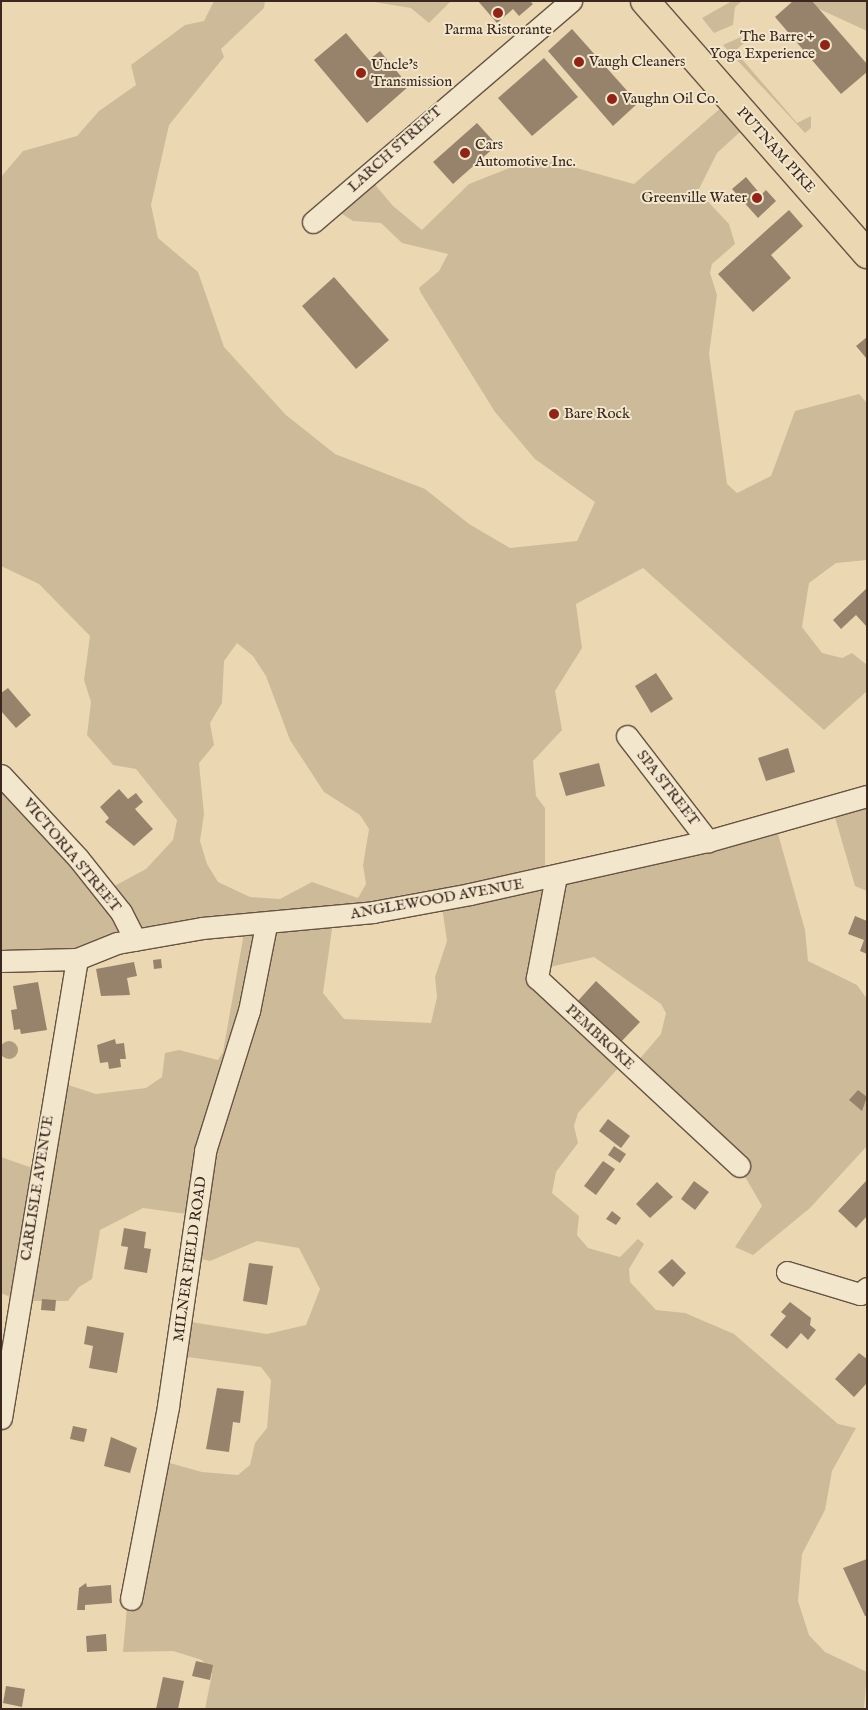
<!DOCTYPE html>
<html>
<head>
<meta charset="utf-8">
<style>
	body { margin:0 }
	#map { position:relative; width:868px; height:1710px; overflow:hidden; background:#ebd8b2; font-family:"IM FELL English",serif }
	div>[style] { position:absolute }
	.green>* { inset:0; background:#cdba99 }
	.water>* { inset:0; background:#af9c80 }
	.round { border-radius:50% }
	.building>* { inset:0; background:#97836b }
	.roads { filter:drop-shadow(1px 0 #675343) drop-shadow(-1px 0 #675343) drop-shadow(0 1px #675343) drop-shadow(0 -1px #675343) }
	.street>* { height:21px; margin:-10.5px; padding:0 10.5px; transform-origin:10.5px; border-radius:10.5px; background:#f2e6cd }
	.primary>* { height:28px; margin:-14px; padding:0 14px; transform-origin:14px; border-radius:14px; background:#ebd8b2 }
	.dots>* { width:14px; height:14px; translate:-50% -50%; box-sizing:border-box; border:2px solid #f2e6cd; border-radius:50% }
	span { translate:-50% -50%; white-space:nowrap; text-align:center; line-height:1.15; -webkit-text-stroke:4px #f2e6cd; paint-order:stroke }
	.poi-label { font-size:15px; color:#3b271e }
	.right { translate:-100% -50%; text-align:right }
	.left { translate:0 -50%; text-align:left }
	.street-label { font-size:15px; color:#3b271e }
	.frame { position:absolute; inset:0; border:2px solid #3b271e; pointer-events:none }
</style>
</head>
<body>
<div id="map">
	<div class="green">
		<i style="clip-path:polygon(evenodd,214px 1px,265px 1px,264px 8px,221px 49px,224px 57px,169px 125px,151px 205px,158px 238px,198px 272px,224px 347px,286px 415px,335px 454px,425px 489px,469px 524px,510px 548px,577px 541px,595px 502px,535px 459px,495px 412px,421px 293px,419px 288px,439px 271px,448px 254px,402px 243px,381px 223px,353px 221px,336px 210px,366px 174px,393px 206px,422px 230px,469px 184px,527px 161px,555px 162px,634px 184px,731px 99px,751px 122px,717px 153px,698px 191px,729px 224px,735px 244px,712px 264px,710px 273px,717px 295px,709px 354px,727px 484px,737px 493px,771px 476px,795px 411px,859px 394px,867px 403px,867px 560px,836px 563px,809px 583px,802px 627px,822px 653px,842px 658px,852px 653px,867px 665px,867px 691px,824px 730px,643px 568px,576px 604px,582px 648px,555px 691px,562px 730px,533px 761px,536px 796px,545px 808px,545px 870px,775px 823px,805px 930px,808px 961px,857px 985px,867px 999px,867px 1146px,810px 1208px,753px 1255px,735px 1247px,762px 1206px,740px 1168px,631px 1069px,661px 1034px,666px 1013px,661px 1004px,594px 957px,536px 970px,620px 1066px,578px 1113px,574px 1126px,578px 1143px,556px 1172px,552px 1193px,579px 1216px,577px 1235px,588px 1248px,620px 1257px,638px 1239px,644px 1244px,629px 1269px,630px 1282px,656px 1310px,685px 1313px,734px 1334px,838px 1424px,856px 1428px,832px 1471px,825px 1510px,802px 1554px,798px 1601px,809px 1635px,825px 1652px,867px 1672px,864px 1709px,205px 1709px,212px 1674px,202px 1660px,173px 1651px,123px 1652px,129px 1584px,155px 1459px,202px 1472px,238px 1475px,250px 1465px,255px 1443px,267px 1428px,271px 1380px,261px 1367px,173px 1355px,178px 1320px,267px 1334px,306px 1325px,320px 1289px,299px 1248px,257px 1241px,210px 1261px,189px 1256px,194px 1215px,143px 1208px,100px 1230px,92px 1279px,79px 1287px,68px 1301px,19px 1301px,1px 1293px,1px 1157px,35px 1169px,56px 1081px,96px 1094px,146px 1088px,162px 1077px,165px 1053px,179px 1050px,218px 1060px,223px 1052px,244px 933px,72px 957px,1px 959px,1px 771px,107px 890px,146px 869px,173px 840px,177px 820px,136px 769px,113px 765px,87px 735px,91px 702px,84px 680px,90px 636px,39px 584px,1px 566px,1px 177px,23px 151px,77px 136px,99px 111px,136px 85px,131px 65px,185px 25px,204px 21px,214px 1px,237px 643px,253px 656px,266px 676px,290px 740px,324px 792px,360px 815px,369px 829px,363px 865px,366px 884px,358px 898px,312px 882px,280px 899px,250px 897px,218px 882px,207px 864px,200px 841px,204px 814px,199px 763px,214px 745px,210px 723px,222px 703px,224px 661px,237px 643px,214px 1px,441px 900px,447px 941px,435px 977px,437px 997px,431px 1023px,344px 1019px,323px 993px,334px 915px,441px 900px)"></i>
		<i style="clip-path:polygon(368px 1px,451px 1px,429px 23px,411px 8px)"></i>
		<i style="clip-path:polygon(732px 1px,742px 1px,735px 7px,733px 25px,714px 33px,702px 18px)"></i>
		<i style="clip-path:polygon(802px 1px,867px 1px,867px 31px)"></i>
		<i style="clip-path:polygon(741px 37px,744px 43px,735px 51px,797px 123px,811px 116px,811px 128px,805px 133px,723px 45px)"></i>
		<i style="clip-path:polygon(867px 794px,867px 891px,855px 886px,832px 807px)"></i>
	</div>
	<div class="water">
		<i class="round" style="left:0;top:1041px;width:18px;height:18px"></i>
	</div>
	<div class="building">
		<i style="clip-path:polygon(478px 1px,530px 1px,533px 4px,519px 16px,513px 9px,497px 23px)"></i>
		<i style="clip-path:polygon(793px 1px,812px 1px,867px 64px,867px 72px,841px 94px,775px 17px)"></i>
		<i style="clip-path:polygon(572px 29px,638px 103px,613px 126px,548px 51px)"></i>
		<i style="clip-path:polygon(346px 33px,369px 60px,380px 51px,409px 86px,367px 123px,314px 60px)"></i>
		<i style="clip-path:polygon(544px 58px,578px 97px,532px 136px,498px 98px)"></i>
		<i style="clip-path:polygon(477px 123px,497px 145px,453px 184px,433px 162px)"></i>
		<i style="clip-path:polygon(746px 177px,761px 195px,766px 190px,776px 201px,758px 218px,732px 189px)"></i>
		<i style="clip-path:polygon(789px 210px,803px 226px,771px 255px,791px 278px,753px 312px,718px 274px)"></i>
		<i style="clip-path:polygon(334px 277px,389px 340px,356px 369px,302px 306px)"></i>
		<i style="clip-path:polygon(867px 337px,867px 359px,856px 346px)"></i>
		<i style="clip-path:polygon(867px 588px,867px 627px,856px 615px,841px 629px,833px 620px)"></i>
		<i style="clip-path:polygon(656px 673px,673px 699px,651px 713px,635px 686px)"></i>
		<i style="clip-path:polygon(8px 688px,31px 715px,16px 728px,1px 711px,1px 693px)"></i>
		<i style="clip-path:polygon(788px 748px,795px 772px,766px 781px,758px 758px)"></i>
		<i style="clip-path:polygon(599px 763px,605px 786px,566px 796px,559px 773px)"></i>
		<i style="clip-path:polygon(119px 789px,128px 799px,136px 793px,143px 802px,135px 809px,153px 829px,134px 846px,105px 822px,109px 818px,100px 807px)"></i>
		<i style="clip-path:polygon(855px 916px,867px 921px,867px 954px,860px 951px,864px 940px,848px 934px)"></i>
		<i style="clip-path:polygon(161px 959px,162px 968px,154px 969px,153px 960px)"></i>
		<i style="clip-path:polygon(134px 962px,137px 976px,127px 978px,130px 995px,101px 996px,96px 969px)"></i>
		<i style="clip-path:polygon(596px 981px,640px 1022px,619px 1044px,576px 1003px)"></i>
		<i style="clip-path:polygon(38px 982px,47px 1030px,21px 1034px,20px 1029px,14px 1030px,11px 1010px,17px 1009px,13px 986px)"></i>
		<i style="clip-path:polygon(115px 1039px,116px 1044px,124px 1043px,126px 1059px,120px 1059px,121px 1067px,109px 1069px,108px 1062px,100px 1063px,97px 1045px)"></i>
		<i style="clip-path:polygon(858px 1090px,867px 1097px,862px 1111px,849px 1100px)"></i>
		<i style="clip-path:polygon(608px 1119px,630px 1136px,621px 1148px,599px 1131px)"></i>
		<i style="clip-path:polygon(614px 1146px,626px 1154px,620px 1163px,608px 1155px)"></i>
		<i style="clip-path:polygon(603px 1161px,615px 1169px,596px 1195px,584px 1186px)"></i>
		<i style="clip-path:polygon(867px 1180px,867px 1216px,856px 1228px,838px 1211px)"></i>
		<i style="clip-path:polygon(694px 1181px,709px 1192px,695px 1210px,681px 1199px)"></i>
		<i style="clip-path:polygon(657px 1182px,673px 1197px,650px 1218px,636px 1204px)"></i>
		<i style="clip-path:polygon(612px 1211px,621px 1218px,616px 1225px,606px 1219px)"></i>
		<i style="clip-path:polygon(124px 1228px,146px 1232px,144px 1248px,151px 1249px,147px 1273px,124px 1269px,128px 1247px,121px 1246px)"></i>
		<i style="clip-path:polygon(672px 1259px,686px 1273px,673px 1287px,658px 1272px)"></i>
		<i style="clip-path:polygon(249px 1263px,273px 1266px,267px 1305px,243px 1301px)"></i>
		<i style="clip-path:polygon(42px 1299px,56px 1300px,55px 1311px,41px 1310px)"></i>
		<i style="clip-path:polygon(790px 1302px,811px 1318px,810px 1325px,816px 1330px,808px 1340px,801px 1333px,787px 1349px,770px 1335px,786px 1316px,781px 1312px)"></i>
		<i style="clip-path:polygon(87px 1326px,124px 1333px,117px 1373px,89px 1368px,93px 1346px,84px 1344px)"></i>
		<i style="clip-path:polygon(859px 1353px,867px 1359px,867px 1383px,854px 1397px,835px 1379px)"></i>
		<i style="clip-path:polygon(217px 1388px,244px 1391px,240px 1423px,233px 1422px,229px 1452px,206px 1449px)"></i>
		<i style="clip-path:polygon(73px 1426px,87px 1429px,84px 1442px,70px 1439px)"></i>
		<i style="clip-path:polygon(111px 1437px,137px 1448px,130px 1473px,104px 1466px)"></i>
		<i style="clip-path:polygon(867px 1559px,867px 1616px,865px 1616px,843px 1568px)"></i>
		<i style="clip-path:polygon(86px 1583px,87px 1587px,111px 1585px,112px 1603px,85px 1605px,85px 1610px,77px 1610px,79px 1588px)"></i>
		<i style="clip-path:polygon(106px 1634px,107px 1651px,87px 1652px,86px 1636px)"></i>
		<i style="clip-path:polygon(196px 1661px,213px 1665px,210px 1680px,192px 1676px)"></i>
		<i style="clip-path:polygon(163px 1677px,184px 1681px,178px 1709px,156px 1709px)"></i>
		<i style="clip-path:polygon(6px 1686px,25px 1689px,22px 1707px,3px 1703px)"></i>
	</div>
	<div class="roads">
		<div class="street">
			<i style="left:313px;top:222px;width:340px;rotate:-40.6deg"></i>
			<i style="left:627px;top:736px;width:133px;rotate:52.4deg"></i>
			<i style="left:1px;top:775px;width:113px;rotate:47.1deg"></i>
			<i style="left:78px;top:858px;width:69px;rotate:51.5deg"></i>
			<i style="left:121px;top:912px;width:31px;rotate:63deg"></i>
			<i style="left:556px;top:876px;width:104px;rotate:100.6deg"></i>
			<i style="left:537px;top:978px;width:276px;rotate:42.9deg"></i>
			<i style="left:1px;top:961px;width:76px;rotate:-1.5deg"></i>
			<i style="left:77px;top:959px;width:43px;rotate:-21.8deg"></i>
			<i style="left:117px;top:943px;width:86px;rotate:-10deg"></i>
			<i style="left:202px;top:928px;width:172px;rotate:-5.3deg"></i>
			<i style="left:373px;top:912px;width:99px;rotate:-10.5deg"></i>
			<i style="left:470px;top:894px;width:244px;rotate:-12.6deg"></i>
			<i style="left:708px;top:841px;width:165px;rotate:-15.8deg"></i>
			<i style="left:787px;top:1272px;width:76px;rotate:16.8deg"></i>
			<i style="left:860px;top:1294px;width:9px;rotate:-41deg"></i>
			<i style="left:1px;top:1418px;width:465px;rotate:-80.6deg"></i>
			<i style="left:131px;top:1599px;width:197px;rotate:-79.1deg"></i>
			<i style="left:168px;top:1406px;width:258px;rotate:-81.7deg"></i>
			<i style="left:205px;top:1151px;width:147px;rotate:-72.6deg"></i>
			<i style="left:249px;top:1011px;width:88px;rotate:-78.8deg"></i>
		</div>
		<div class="primary">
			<i style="left:645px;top:1px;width:337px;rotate:48.7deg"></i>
		</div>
	</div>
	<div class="dots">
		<i style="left:498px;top:13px;background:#8f2418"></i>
		<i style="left:825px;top:45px;background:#8f2418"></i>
		<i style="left:579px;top:62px;background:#8f2418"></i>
		<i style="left:361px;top:73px;background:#8f2418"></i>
		<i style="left:612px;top:99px;background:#8f2418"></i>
		<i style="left:465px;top:153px;background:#8f2418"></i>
		<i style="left:757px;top:198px;background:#8f2418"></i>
		<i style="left:554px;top:414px;background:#8f2418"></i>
	</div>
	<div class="poi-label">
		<span style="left:498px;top:30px">Parma Ristorante</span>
		<span class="right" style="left:815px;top:45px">The Barre +<br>Yoga Experience</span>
		<span class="left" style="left:589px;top:62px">Vaugh Cleaners</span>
		<span class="left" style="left:371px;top:73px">Uncle's<br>Transmission</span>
		<span class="left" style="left:622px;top:99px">Vaughn Oil Co.</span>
		<span class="left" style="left:475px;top:153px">Cars<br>Automotive Inc.</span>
		<span class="right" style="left:747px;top:198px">Greenville Water</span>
		<span class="left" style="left:564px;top:414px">Bare Rock</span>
	</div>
	<div class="street-label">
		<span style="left:395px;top:149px;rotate:-42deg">LARCH STREET</span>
		<span style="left:776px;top:150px;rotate:48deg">PUTNAM PIKE</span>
		<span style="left:668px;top:788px;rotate:52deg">SPA STREET</span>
		<span style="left:72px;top:855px;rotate:50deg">VICTORIA STREET</span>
		<span style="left:437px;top:899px;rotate:-10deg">ANGLEWOOD AVENUE</span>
		<span style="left:600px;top:1037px;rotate:43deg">PEMBROKE</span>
		<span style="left:37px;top:1188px;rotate:-81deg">CARLISLE AVENUE</span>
		<span style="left:190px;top:1259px;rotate:-82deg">MILNER FIELD ROAD</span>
	</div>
	<div class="frame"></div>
</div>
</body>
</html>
